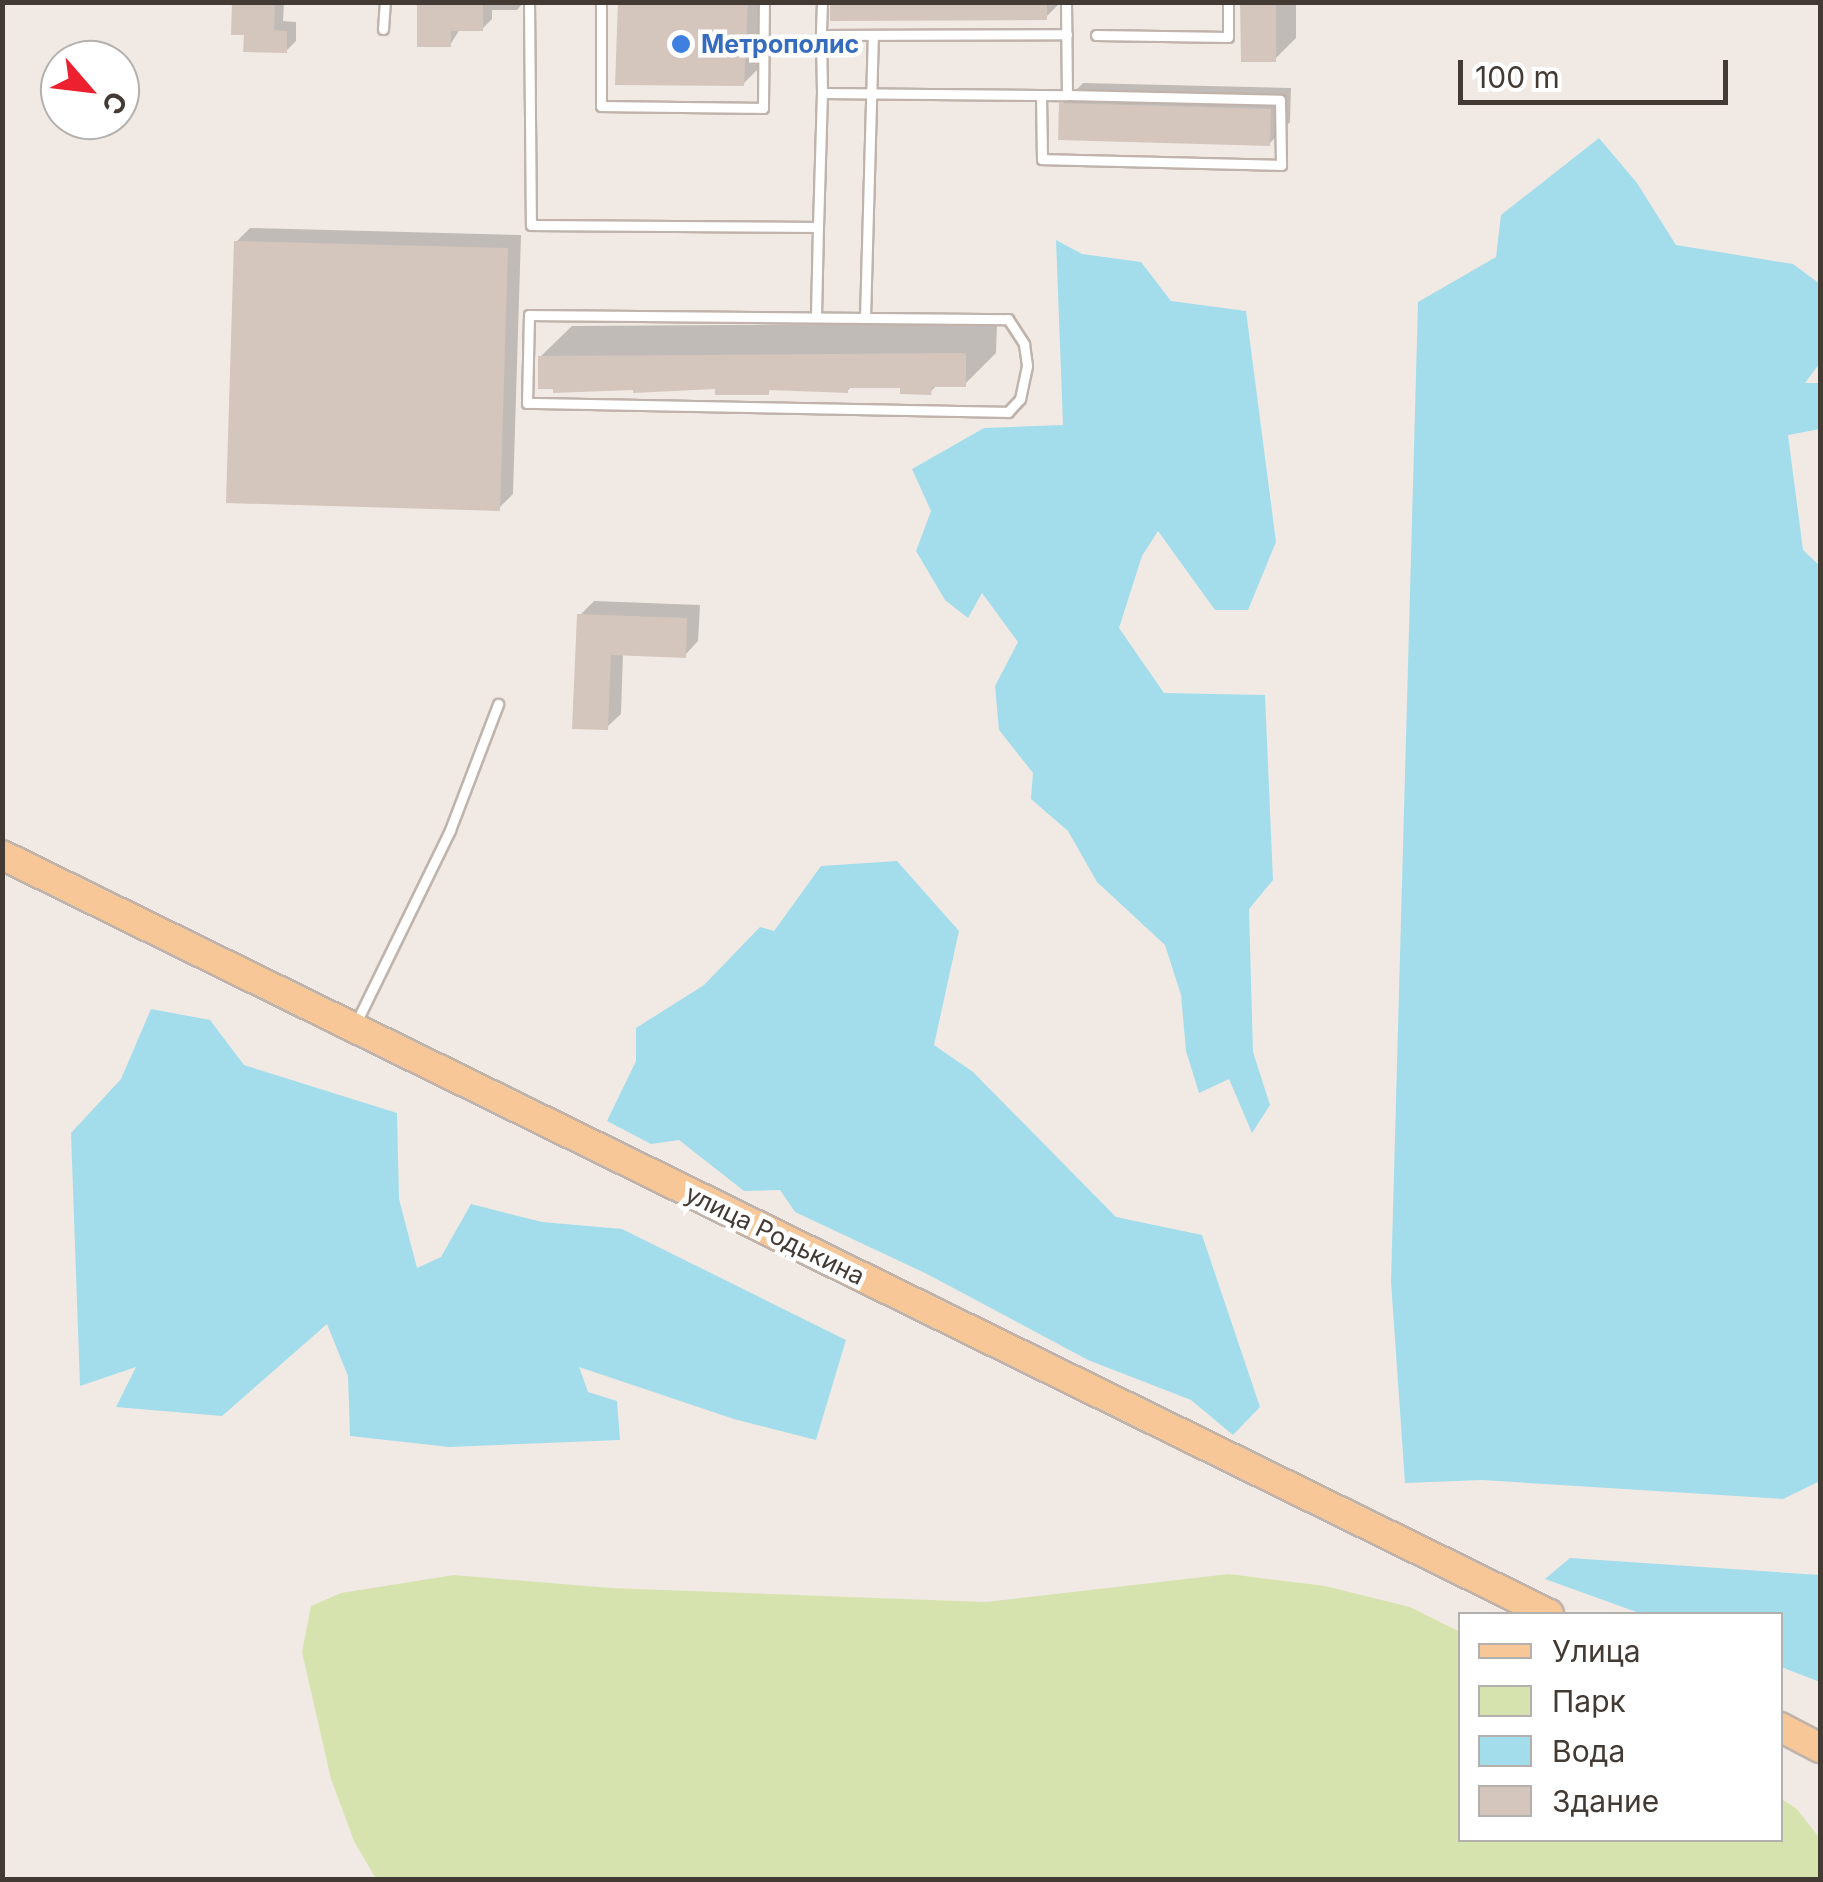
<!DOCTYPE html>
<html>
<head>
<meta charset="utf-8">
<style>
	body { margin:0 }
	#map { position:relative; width:1823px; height:1882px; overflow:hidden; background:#f1eae4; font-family:Inter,sans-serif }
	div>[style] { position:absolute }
	.green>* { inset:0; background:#d7e3af }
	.water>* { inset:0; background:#a3ddeb }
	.shadow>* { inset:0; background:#0003 }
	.building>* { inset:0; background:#d5c6bd }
	.roads { filter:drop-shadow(2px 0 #bfb3ab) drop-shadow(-2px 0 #bfb3ab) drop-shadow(0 2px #bfb3ab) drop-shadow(0 -2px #bfb3ab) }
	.lane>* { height:9px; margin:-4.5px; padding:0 4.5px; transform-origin:4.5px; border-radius:4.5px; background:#fff }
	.primary>* { height:28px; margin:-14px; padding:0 14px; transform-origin:14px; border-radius:14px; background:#f8c797 }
	.dots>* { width:28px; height:28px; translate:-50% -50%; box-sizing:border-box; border:5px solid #fff; border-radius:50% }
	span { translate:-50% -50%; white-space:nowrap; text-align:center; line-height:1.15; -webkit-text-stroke:9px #fff; paint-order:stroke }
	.shop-label { font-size:25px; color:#366cbe; font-weight:700 }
	.left { translate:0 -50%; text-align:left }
	.street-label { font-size:25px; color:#433a34 }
	.frame { position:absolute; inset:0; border:5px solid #433a34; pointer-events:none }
	.legend { position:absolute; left:1458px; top:1612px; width:325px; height:230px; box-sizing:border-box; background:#fff; border:2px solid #b4b0ae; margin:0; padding:12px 18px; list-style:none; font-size:30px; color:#433a34 }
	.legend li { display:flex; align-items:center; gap:20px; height:50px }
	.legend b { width:50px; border:2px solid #b4b0ae }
	.north { position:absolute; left:40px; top:40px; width:100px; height:100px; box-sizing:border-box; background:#fff; border:2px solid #b4b0ae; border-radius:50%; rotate:118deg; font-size:28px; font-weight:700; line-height:40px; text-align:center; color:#433a34 }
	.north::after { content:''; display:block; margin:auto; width:35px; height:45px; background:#ec202e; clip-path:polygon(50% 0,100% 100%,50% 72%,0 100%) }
	.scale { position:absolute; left:1458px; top:60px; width:270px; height:45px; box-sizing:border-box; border:5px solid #433a34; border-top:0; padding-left:12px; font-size:30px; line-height:35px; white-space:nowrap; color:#433a34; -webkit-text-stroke:8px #fff; paint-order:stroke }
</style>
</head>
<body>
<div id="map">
	<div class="green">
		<i style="clip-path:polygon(1229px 1574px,1325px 1586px,1410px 1607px,1460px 1632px,1460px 1840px,1780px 1840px,1781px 1799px,1796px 1808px,1818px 1836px,1820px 1879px,376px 1879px,354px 1841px,331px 1779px,302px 1652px,311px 1606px,341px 1593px,454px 1575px,611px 1588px,986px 1602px)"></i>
	</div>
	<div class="water">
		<i style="clip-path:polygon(1599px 138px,1637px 183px,1676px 245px,1793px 264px,1820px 284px,1820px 363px,1805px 383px,1820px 383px,1820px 429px,1788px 435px,1803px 550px,1820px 566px,1820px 1481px,1783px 1499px,1482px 1480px,1405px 1483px,1391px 1282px,1418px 302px,1496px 257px,1501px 215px)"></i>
		<i style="clip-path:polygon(1056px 240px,1082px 254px,1141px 262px,1171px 301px,1246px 311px,1276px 542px,1248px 610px,1215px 610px,1158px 531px,1142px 556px,1119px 628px,1164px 693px,1265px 695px,1273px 880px,1249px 909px,1253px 1052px,1270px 1105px,1252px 1133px,1229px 1079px,1199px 1093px,1186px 1051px,1181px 995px,1165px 945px,1097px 882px,1068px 831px,1031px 799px,1033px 773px,999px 730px,995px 686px,1018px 642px,982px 593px,968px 618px,945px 600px,916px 551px,931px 511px,912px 469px,984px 428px,1063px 425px)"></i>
		<i style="clip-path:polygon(897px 861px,959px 931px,934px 1045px,973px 1072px,1116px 1217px,1202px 1235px,1260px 1407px,1233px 1435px,1191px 1400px,1088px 1360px,927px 1274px,795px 1212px,780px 1190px,744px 1191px,679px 1140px,651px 1144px,607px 1121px,636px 1061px,636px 1028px,704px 985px,760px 927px,774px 931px,821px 866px)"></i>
		<i style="clip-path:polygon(151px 1009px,210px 1020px,244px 1065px,397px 1113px,399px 1199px,417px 1268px,441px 1257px,471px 1204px,542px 1222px,622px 1229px,846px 1340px,816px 1440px,734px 1419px,579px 1367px,588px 1392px,617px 1401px,620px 1440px,449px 1447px,350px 1436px,348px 1376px,327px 1324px,222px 1416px,116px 1407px,136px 1367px,80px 1386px,71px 1133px,121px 1079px)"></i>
		<i style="clip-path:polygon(1570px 1558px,1820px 1575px,1820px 1682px,1781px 1667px,1780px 1614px,1642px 1614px,1545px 1579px)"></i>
	</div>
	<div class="shadow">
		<i style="clip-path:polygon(234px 2px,284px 2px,283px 21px,296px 22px,296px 41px,286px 51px,246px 32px)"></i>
		<i style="clip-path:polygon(419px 2px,524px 2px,517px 10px,492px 10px,492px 19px,482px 29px,460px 29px,450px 45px)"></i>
		<i style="clip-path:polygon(621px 2px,760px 2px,757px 70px,743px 84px)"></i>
		<i style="clip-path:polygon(832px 2px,1061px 2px,1046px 17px)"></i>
		<i style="clip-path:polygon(1243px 2px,1296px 2px,1296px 38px,1275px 59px)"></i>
		<i style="clip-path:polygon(1083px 83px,1291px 88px,1290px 122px,1269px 144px,1062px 104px)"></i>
		<i style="clip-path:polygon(250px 228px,521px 235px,513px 494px,499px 508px,236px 242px)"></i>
		<i style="clip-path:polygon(997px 323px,996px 353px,965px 384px,937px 385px,930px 392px,902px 385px,853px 385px,847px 391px,773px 387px,768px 392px,718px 387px,556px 391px,540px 357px,572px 326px)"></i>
		<i style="clip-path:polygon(594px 601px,700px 605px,698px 641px,685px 655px,623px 653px,621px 714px,607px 727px,580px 615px)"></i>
	</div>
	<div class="building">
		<i style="clip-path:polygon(232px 2px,275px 2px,274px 30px,287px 31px,287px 53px,243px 52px,244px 35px,231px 35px)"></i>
		<i style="clip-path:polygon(417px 2px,483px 2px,483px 31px,451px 31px,451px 47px,417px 47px)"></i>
		<i style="clip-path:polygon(618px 2px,748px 2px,744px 86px,615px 85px)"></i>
		<i style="clip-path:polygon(830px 2px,1047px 2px,1047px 20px,830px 21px)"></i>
		<i style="clip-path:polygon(1240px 2px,1276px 2px,1276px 62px,1241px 62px)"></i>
		<i style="clip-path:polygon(1059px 103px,1271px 109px,1270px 146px,1058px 140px)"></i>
		<i style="clip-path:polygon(234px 241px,508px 248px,500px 511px,226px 503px)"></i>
		<i style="clip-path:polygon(966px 353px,966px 387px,932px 387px,931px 395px,900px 394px,900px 388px,848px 388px,848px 393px,769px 390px,769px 395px,715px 395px,715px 389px,633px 393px,633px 390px,553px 393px,553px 389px,538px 389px,538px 356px)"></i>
		<i style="clip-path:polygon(577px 614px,687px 618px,686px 658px,611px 655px,608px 730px,572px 729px)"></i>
	</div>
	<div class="roads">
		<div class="lane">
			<i style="left:529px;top:2px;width:223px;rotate:89.5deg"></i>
			<i style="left:531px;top:225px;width:287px;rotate:0.4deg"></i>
			<i style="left:818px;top:227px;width:90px;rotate:91.3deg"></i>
			<i style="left:601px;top:2px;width:104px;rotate:90deg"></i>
			<i style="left:601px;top:106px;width:162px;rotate:0.7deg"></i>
			<i style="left:763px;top:108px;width:106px;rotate:-89.5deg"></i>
			<i style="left:822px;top:2px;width:33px;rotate:92deg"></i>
			<i style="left:821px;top:35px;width:246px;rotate:-0.2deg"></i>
			<i style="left:1066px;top:2px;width:93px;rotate:89.4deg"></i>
			<i style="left:383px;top:29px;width:27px;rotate:-86deg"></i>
			<i style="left:821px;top:35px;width:58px;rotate:89deg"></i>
			<i style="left:822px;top:93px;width:245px;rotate:0.5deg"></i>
			<i style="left:1067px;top:95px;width:213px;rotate:1.3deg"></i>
			<i style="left:1280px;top:100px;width:65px;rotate:89.1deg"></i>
			<i style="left:1281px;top:165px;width:239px;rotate:-178.6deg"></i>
			<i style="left:1042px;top:159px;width:64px;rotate:-90.9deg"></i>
			<i style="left:1096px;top:35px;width:132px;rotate:0.9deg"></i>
			<i style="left:1228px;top:37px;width:35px;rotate:-90deg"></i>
			<i style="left:818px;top:227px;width:134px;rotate:-88.3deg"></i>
			<i style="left:529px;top:315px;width:479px;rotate:0.5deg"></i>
			<i style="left:1008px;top:319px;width:30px;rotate:57deg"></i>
			<i style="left:1024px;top:344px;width:22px;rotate:82deg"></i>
			<i style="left:1027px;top:366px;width:34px;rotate:102deg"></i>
			<i style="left:1020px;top:399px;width:18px;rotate:133deg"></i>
			<i style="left:1008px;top:412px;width:481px;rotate:-178.9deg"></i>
			<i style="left:527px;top:403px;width:88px;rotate:-88.7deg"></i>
			<i style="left:865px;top:318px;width:283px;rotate:-88.4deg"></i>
			<i style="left:355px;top:1025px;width:217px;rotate:-64deg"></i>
			<i style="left:450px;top:830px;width:135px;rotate:-69.1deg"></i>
		</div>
		<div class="primary">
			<i style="left:2px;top:855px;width:1723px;rotate:26.13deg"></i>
			<i style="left:1780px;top:1727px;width:45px;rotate:27.7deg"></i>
		</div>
	</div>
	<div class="dots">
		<i style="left:681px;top:44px;background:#3f7fe0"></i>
	</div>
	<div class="shop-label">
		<span class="left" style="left:701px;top:44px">Метрополис</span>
	</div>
	<div class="street-label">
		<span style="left:775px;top:1235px;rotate:26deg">улица Родькина</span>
	</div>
	<div class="frame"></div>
	<ul class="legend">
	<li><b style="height:12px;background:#f8c797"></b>Улица</li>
	<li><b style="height:28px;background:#d7e3af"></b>Парк</li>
	<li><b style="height:28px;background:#a3ddeb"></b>Вода</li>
	<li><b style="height:28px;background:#d5c6bd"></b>Здание</li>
	</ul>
	<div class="north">С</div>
	<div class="scale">100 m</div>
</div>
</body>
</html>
